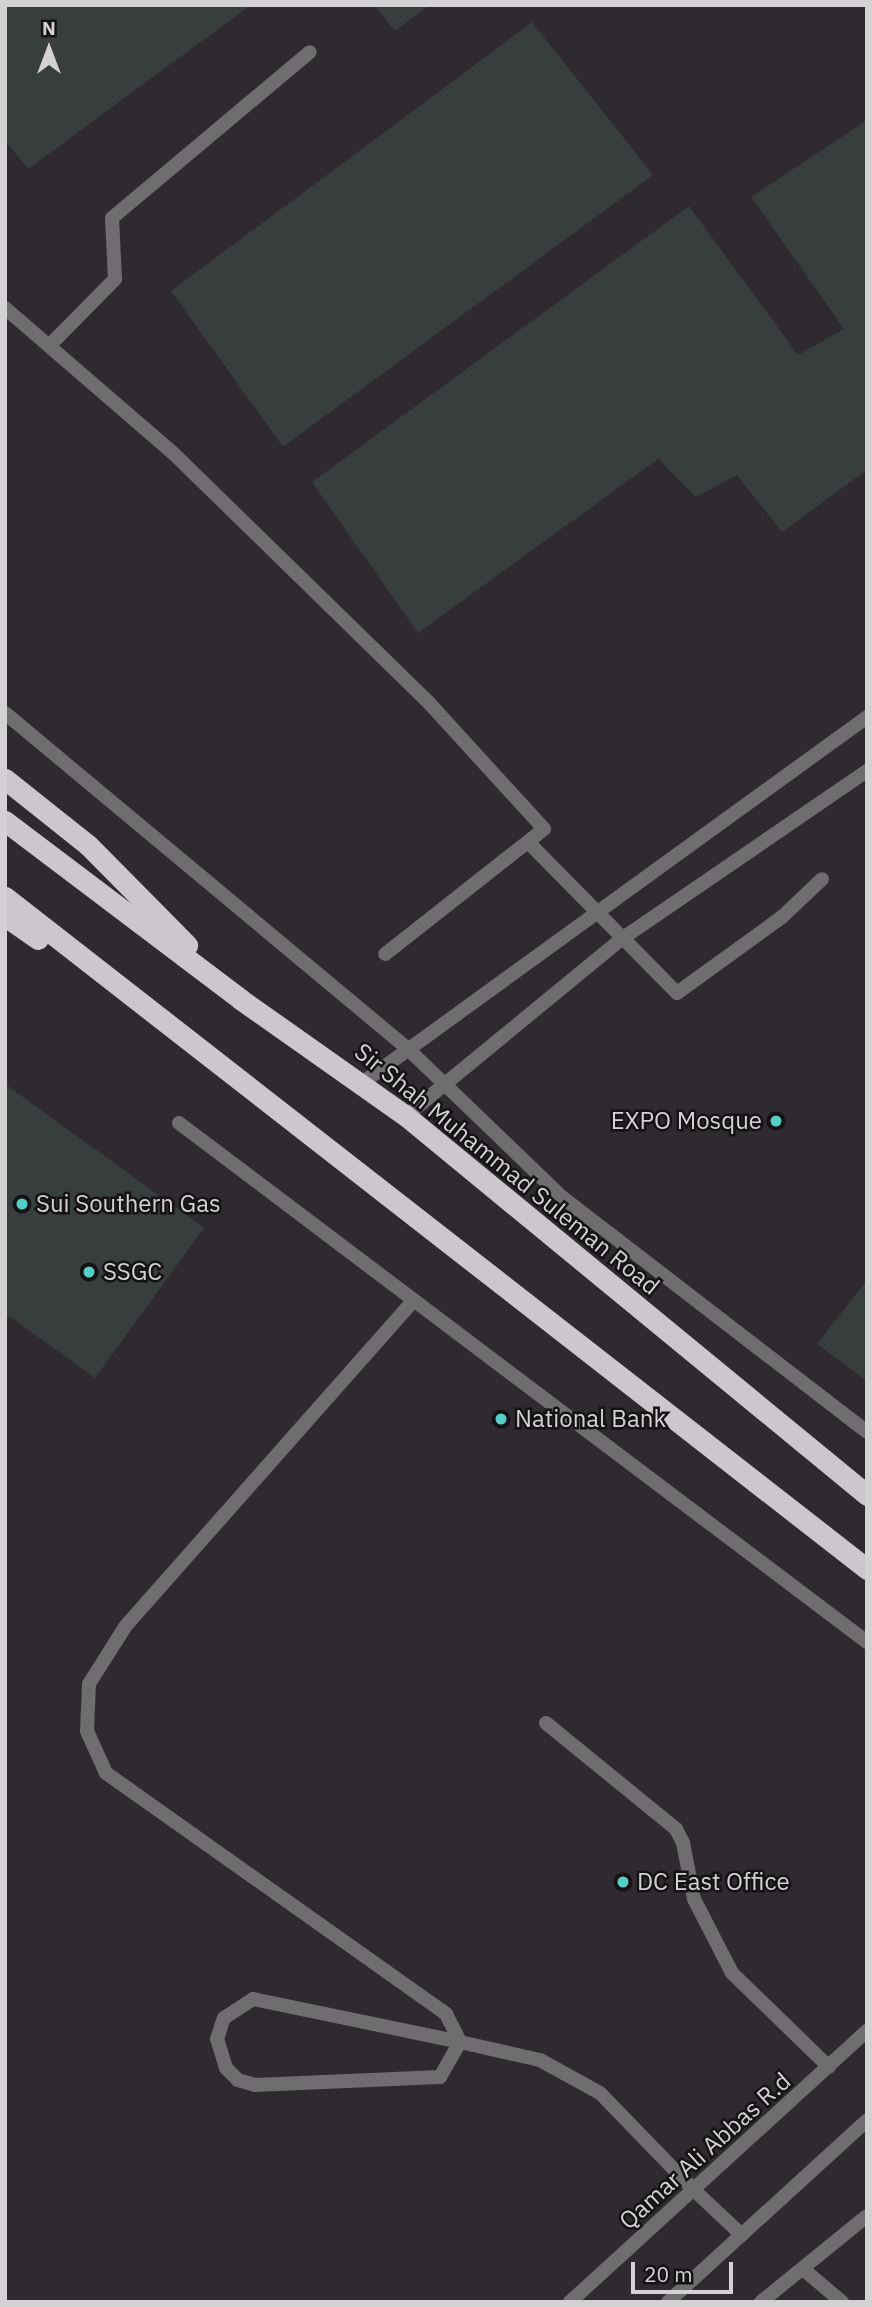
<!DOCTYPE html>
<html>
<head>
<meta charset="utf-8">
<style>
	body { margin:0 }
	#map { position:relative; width:872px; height:2307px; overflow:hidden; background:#2e2a2f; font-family:"IBM Plex Sans",sans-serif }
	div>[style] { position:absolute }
	.building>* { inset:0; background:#373e3d }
	.lane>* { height:14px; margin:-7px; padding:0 7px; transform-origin:7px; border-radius:7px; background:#6f6d6f }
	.street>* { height:14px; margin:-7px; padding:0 7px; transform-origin:7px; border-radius:7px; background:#6f6d6f }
	.highway>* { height:21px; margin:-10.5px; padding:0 10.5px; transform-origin:10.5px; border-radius:10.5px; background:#ccc7cc }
	.dots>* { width:19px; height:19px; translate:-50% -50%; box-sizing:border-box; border:4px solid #151315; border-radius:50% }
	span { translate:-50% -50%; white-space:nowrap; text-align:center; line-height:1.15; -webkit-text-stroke:5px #151315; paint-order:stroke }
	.poi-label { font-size:24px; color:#d4d1d4 }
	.right { translate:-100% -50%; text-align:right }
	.left { translate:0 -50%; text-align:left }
	.street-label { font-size:24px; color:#d4d1d4 }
	.frame { position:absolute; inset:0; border:7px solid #d4d1d4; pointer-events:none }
	.north { position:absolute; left:14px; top:14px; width:70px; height:70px; -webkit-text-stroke:5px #151315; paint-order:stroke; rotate:0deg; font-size:19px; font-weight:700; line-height:28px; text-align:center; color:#d4d1d4 }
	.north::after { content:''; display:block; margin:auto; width:24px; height:32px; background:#d4d1d4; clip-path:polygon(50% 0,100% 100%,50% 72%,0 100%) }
	.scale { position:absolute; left:631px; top:2262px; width:102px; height:32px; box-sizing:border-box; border:4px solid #d4d1d4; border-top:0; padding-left:9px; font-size:21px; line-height:24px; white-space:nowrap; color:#d4d1d4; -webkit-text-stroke:5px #151315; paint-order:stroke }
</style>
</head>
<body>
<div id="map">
	<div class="building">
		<i style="clip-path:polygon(5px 5px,251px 5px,28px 169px,5px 141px)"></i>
		<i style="clip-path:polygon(374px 5px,430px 5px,395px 31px)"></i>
		<i style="clip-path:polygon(532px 22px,653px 175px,283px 447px,171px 291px)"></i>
		<i style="clip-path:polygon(867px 120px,867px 470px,782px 532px,737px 475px,696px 497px,658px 459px,418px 633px,312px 482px,689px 206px,798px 355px,844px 329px,751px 197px)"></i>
		<i style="clip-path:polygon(5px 1084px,204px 1228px,95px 1378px,9px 1316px,5px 1320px)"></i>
		<i style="clip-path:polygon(867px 1280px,867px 1381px,817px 1344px)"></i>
	</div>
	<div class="lane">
		<i style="left:5px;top:308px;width:221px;rotate:40.8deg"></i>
		<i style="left:172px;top:452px;width:361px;rotate:44.3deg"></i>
		<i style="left:430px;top:704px;width:169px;rotate:47.6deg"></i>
		<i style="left:544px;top:829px;width:202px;rotate:141.8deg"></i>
		<i style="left:50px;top:345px;width:93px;rotate:-45.4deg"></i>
		<i style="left:115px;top:279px;width:61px;rotate:-92.8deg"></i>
		<i style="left:112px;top:218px;width:258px;rotate:-40deg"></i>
		<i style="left:528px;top:842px;width:212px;rotate:45.4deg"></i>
		<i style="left:677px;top:993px;width:130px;rotate:-35.9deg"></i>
		<i style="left:782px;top:917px;width:55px;rotate:-43.5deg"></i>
		<i style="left:179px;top:1123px;width:862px;rotate:37.03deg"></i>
		<i style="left:414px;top:1300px;width:436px;rotate:131.5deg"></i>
		<i style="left:125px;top:1627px;width:67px;rotate:122.3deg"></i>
		<i style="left:89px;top:1684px;width:47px;rotate:92.4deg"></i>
		<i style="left:87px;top:1731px;width:46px;rotate:65.7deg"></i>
		<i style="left:106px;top:1773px;width:417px;rotate:35.3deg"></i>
		<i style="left:446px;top:2014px;width:31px;rotate:63deg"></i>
		<i style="left:546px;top:1723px;width:168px;rotate:39.2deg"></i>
		<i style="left:676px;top:1829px;width:16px;rotate:63deg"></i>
		<i style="left:683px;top:1843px;width:57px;rotate:78.9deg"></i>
		<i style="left:694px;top:1899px;width:83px;rotate:62.8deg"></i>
		<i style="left:732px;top:1973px;width:135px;rotate:44.1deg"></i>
		<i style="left:460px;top:2042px;width:40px;rotate:119.7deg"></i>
		<i style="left:440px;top:2077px;width:185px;rotate:177.5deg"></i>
		<i style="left:255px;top:2085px;width:18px;rotate:-164deg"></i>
		<i style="left:238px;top:2080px;width:17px;rotate:-135deg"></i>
		<i style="left:226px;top:2068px;width:30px;rotate:-107deg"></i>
		<i style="left:217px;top:2039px;width:22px;rotate:-72deg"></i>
		<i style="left:224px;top:2018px;width:35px;rotate:-33deg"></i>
		<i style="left:253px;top:1999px;width:211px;rotate:11.7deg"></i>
		<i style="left:460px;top:2042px;width:82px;rotate:12.7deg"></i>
		<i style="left:540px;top:2060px;width:68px;rotate:28.8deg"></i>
		<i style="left:600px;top:2093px;width:138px;rotate:45.9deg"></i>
	</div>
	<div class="street">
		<i style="left:5px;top:713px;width:523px;rotate:39.81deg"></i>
		<i style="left:407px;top:1048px;width:215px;rotate:43.9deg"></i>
		<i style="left:562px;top:1197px;width:385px;rotate:37.6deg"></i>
		<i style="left:362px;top:1083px;width:624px;rotate:-35.93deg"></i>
		<i style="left:406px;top:1116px;width:281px;rotate:-39.4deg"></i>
		<i style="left:623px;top:938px;width:296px;rotate:-34.4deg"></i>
		<i style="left:696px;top:2192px;width:63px;rotate:43.1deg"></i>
		<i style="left:803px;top:2269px;width:51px;rotate:40.2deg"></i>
		<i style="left:570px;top:2302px;width:402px;rotate:-42.4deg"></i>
		<i style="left:668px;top:2302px;width:270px;rotate:-42.4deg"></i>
		<i style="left:761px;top:2302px;width:136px;rotate:-39.1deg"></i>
	</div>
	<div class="highway">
		<i style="left:5px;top:779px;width:106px;rotate:38.5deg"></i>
		<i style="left:88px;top:845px;width:141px;rotate:45.3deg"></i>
		<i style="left:5px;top:821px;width:295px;rotate:37.1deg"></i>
		<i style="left:240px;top:999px;width:203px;rotate:35.2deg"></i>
		<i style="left:406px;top:1116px;width:597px;rotate:39.42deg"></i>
		<i style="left:5px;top:897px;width:1093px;rotate:37.94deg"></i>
		<i style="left:5px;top:916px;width:40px;rotate:34.9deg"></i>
	</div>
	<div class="dots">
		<i style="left:776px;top:1121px;background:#55cec6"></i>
		<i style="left:22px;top:1204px;background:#55cec6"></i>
		<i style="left:89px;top:1272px;background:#55cec6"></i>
		<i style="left:501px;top:1419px;background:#55cec6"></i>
		<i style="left:623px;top:1882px;background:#55cec6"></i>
	</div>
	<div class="poi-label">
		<span class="right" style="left:762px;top:1121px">EXPO Mosque</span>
		<span class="left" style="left:36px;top:1204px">Sui Southern Gas</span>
		<span class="left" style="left:103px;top:1272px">SSGC</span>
		<span class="left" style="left:515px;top:1419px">National Bank</span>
		<span class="left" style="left:637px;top:1882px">DC East Office</span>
	</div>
	<div class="street-label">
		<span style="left:507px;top:1169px;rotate:39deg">Sir Shah Muhammad Suleman Road</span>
		<span style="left:705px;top:2151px;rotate:-42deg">Qamar Ali Abbas R.d</span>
	</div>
	<div class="frame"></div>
	<div class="north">N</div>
	<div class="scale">20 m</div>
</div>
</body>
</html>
